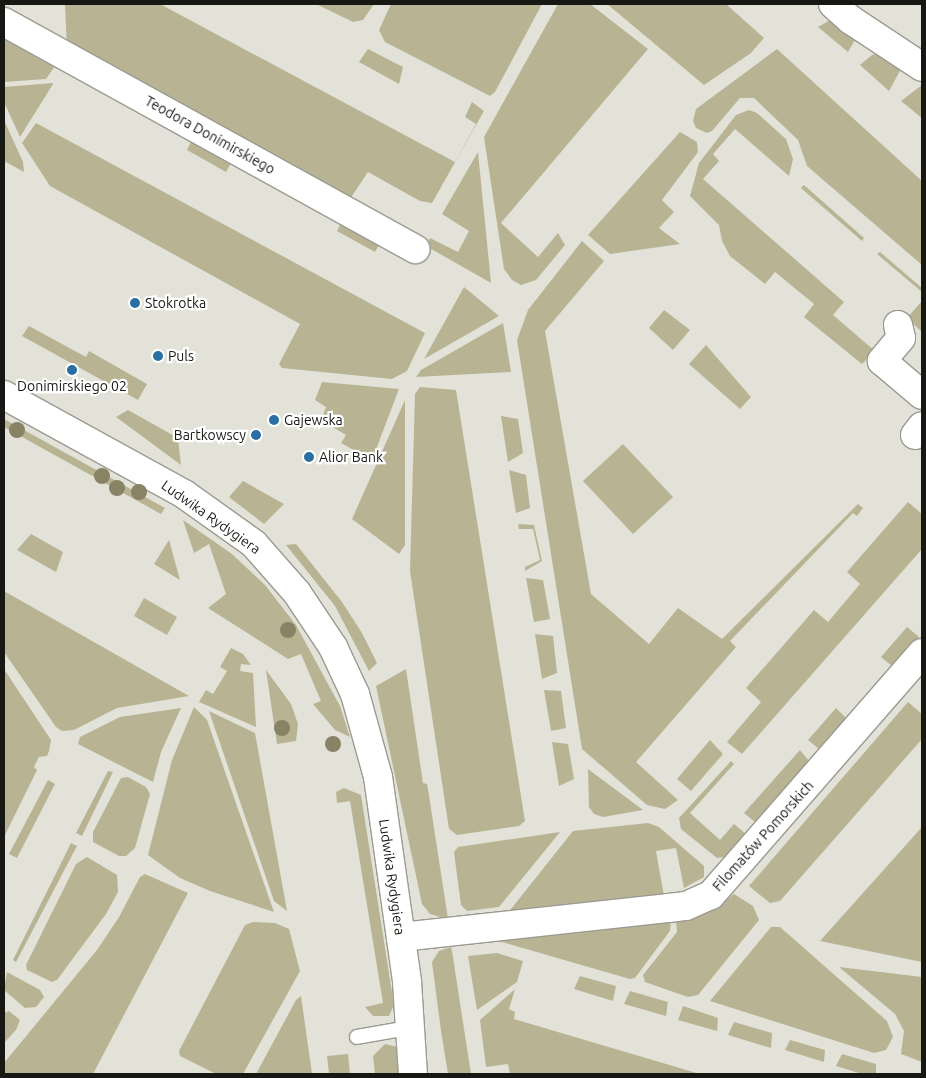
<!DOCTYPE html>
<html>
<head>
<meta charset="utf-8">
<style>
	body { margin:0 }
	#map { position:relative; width:926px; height:1078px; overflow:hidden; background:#e3e2d8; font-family:Ubuntu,sans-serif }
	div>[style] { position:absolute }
	.green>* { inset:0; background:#b8b493 }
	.roads { filter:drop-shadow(1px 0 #9b9a91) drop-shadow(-1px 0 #9b9a91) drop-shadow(0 1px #9b9a91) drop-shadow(0 -1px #9b9a91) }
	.lane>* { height:14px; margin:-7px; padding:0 7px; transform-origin:7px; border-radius:7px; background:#fff }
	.street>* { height:28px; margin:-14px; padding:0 14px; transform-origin:14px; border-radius:14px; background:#fff }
	.secondary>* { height:28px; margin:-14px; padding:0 14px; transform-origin:14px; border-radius:14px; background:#fff }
	.trees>* { width:16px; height:16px; margin:-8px; border-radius:50%; background:#878364 }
	.dots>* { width:14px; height:14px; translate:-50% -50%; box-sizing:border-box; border:2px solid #fff; border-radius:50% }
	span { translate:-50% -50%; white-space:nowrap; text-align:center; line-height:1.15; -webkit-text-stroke:4.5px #fff; paint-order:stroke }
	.street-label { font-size:14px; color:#171713 }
	.poi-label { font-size:14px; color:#171713 }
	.left { translate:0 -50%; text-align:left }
	.right { translate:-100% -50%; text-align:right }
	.frame { position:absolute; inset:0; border:5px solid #171713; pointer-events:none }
</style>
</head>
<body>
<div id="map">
	<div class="green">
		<i style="clip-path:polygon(65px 4px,160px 4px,455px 162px,476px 124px,465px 117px,472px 102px,484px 111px,432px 203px,420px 201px,368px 172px,350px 199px,67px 49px)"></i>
		<i style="clip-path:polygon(316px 4px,374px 4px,363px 20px,353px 22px)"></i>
		<i style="clip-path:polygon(391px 4px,542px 4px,495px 92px,490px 96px,385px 42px,379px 30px)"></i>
		<i style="clip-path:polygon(558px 4px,590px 4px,648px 49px,501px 223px,538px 257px,558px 233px,565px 245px,536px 280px,521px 285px,512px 280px,504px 269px,484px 137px)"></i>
		<i style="clip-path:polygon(607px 4px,726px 4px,764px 38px,751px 53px,704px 85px)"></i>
		<i style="clip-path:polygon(832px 19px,856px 38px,848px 52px,818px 27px)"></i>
		<i style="clip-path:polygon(4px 33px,57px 63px,46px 79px,4px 82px)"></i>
		<i style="clip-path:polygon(368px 49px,403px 67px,399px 84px,359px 62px)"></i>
		<i style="clip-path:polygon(777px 49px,922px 181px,922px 265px,807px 166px,798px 140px,754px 98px,740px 98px,712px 131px,707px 133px,696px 128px,693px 121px,696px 109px)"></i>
		<i style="clip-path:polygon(881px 53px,901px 69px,889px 91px,860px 65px,872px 55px)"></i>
		<i style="clip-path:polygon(53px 83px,53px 84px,20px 137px,4px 102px,4px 87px)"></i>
		<i style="clip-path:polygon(922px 85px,922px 118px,901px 101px)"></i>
		<i style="clip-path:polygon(749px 110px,757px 113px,786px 139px,793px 159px,789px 176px,735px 129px,713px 154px,719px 161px,703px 179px,844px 302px,833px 315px,875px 351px,862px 364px,804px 317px,814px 304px,775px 272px,765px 284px,730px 256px,722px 241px,719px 225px,690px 196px,699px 163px,736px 115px)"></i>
		<i style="clip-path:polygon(4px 120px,23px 162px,24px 172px,4px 161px)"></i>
		<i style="clip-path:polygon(36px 123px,425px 333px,407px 371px,392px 379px,282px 368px,279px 364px,300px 324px,50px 186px,22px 143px)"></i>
		<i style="clip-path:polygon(680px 132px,697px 142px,698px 152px,662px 200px,674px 212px,659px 228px,680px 244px,610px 254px,588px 235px)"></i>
		<i style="clip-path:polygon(193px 138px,234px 158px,226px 172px,187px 150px)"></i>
		<i style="clip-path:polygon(478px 152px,491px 283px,426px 246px,430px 238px,458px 252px,469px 231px,442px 214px)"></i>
		<i style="clip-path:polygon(804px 185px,864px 238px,862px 241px,801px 188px)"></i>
		<i style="clip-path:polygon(344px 217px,383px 238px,375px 252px,337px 231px)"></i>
		<i style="clip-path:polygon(582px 241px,604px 261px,545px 331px,591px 594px,649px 644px,678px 608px,722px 639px,858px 504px,863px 508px,857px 516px,853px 513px,730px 641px,736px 647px,636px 762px,678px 800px,665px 809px,647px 805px,582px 749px,517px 340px,528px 310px)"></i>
		<i style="clip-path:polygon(880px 252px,922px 288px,922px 292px,877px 254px)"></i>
		<i style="clip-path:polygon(464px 287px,499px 316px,424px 359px)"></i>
		<i style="clip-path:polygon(922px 301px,922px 332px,907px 318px)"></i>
		<i style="clip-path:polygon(664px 310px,690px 330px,673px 350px,649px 328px)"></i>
		<i style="clip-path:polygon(503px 323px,511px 372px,416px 377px,421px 370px)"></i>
		<i style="clip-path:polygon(29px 326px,86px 357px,89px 351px,147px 384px,138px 400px,22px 336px)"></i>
		<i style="clip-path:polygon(706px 345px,751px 397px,740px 409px,689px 364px)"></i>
		<i style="clip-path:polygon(322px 382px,399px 389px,372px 460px,341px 443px,346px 435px,321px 420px,326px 407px,315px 400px)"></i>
		<i style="clip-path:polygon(420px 387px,456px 390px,525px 821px,519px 826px,457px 835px,449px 829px,410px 571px,415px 394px)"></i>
		<i style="clip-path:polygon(405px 400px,405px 545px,399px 554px,352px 519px)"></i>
		<i style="clip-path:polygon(128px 410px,178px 438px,181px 465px,116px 417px)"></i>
		<i style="clip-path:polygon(501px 416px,518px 419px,523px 453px,508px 462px)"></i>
		<i style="clip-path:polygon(4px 419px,165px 508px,161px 514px,4px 427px)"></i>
		<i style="clip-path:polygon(623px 444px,673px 497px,633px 534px,583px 481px)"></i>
		<i style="clip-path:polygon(509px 470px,526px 475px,530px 508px,516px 513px)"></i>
		<i style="clip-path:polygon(243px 481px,284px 504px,264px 524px,229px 497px)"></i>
		<i style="clip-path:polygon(908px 502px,922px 514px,922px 549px,742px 754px,727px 742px,761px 702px,746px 688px,814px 610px,828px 622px,860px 584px,847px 572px)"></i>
		<i style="clip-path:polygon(183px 520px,232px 554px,265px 585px,296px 625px,340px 706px,350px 737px,335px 730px,313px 704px,321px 701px,301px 654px,288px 659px,208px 608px,226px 594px,209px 544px,194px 553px)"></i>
		<i style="clip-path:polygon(518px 524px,534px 525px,542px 561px,525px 571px,525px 567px,540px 560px,533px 529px,519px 529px)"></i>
		<i style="clip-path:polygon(31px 534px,63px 552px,56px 572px,17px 550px)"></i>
		<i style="clip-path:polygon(169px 540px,180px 580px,154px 564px)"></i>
		<i style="clip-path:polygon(296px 544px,342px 602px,362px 633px,377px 663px,369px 671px,335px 606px,286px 545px)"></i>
		<i style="clip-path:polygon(526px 578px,543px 580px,550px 619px,534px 622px)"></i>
		<i style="clip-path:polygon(4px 591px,189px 696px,117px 708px,74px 730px,62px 731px,56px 727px,4px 652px)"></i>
		<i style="clip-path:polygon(144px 598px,177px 617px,167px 635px,134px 616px)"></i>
		<i style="clip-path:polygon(907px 627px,919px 637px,892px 666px,881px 657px)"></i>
		<i style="clip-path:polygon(535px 634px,553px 636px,557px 673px,542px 679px)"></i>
		<i style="clip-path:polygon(231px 648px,243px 654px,251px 665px,241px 664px,240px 671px,253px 673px,256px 727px,199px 702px,206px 690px,213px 694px,227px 671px,220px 667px)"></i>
		<i style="clip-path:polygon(4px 669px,51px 740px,49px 751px,47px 756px,39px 757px,34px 767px,37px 770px,4px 837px)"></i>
		<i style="clip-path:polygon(406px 669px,423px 783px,427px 784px,428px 789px,448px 919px,430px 914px,422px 904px,376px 686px)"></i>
		<i style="clip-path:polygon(266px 670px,291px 704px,298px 724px,296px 741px,277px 744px)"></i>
		<i style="clip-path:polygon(544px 690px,561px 691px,566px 728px,551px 731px)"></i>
		<i style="clip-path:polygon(908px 702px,922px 714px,922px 739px,780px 901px,770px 903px,749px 886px)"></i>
		<i style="clip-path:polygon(194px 707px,207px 720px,274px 912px,210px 891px,180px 878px,148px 855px,172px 760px)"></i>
		<i style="clip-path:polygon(181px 708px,161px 752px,153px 782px,78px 744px,80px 737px,120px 717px)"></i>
		<i style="clip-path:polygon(836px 708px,846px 718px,819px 749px,808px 740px)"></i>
		<i style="clip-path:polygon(209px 711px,255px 733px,287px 911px,274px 901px)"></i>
		<i style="clip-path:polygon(710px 740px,723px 754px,691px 791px,677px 779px)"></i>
		<i style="clip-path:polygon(552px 742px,568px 744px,574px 779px,559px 786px)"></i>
		<i style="clip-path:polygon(800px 750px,809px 761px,755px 822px,744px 813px)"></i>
		<i style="clip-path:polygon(731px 761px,734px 764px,690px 813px,720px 840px,734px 824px,746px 834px,725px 857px,717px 858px,681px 829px,679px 818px)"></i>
		<i style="clip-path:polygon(588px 769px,643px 810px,603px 817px,594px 814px,589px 807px)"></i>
		<i style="clip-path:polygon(108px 771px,113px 772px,82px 836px,76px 833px)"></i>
		<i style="clip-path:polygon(128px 777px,146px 787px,150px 794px,135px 848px,126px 856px,119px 856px,93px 842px,93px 832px,121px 778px)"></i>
		<i style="clip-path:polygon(48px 780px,55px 784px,17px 858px,9px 854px)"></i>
		<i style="clip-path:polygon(344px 788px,361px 795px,394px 1005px,389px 1016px,373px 1016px,365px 1007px,383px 1003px,350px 801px,337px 803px,336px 792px)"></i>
		<i style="clip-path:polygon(648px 823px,659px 827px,704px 866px,704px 877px,684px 888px,676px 848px,656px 851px,664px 896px,507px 914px,573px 831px)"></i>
		<i style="clip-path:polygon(922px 827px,922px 962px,820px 941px)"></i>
		<i style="clip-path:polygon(560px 832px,499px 907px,467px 911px,461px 905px,454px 852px,458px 847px)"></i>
		<i style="clip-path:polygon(71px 843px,77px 846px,16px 962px,13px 960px)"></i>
		<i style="clip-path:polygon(87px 857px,117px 875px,118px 892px,106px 914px,57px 980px,52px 982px,27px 970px,26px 965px,76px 864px)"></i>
		<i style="clip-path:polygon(145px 874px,188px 893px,93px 1074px,4px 1074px,4px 1063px,97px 950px,119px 917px,140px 877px)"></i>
		<i style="clip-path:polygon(734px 894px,753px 906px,759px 920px,698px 995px,688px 997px,645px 982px,643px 975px,677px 932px,676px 919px,718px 906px)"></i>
		<i style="clip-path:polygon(671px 920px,670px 931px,635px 978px,630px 979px,495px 940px)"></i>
		<i style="clip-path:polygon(253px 922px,275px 923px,289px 929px,300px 971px,243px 1074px,216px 1074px,180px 1056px,179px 1051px,245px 925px)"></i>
		<i style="clip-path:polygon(771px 927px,780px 927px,887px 1021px,893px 1037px,886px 1050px,874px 1053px,710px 1001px)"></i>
		<i style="clip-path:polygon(451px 947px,452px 951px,471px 1074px,448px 1074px,441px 1031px,432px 962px,439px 951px)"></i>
		<i style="clip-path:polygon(497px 953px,523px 961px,517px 982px,477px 1010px,468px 956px)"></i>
		<i style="clip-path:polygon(839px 967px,922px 977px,922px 1062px,901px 1054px,904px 1031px,895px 1014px)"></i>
		<i style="clip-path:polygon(7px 972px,40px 990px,44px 997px,36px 1007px,25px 1008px,4px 990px)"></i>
		<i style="clip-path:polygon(580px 976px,616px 986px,613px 1001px,574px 989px)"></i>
		<i style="clip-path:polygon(515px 989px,509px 1009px,515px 1012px,514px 1019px,700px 1074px,510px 1074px,508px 1064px,486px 1067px,480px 1020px)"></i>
		<i style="clip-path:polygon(630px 991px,668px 1002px,666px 1016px,624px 1004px)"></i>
		<i style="clip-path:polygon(301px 996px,312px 1074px,256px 1074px,296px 1000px)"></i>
		<i style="clip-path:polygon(683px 1006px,718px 1018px,717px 1031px,678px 1020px)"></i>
		<i style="clip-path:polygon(9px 1011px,20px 1020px,16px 1030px,4px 1043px,4px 1013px)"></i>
		<i style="clip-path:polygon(734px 1022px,772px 1033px,771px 1048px,728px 1035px)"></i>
		<i style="clip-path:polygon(790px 1040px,825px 1050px,824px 1062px,785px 1050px)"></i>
		<i style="clip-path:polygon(385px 1044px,398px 1047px,403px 1074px,375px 1074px,373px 1056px)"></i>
		<i style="clip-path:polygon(348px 1054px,350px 1074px,329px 1074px,327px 1056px)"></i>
		<i style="clip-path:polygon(842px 1054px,876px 1064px,876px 1074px,862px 1074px,836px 1066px)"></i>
	</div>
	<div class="roads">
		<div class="lane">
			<i style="left:357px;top:1037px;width:57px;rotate:-10.1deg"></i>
		</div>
		<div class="street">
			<i style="left:833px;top:4px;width:24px;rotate:42deg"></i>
			<i style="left:851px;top:20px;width:85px;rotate:33.5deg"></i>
			<i style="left:4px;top:22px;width:470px;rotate:28.9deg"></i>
			<i style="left:898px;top:325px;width:13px;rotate:77deg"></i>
			<i style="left:901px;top:338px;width:30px;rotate:130deg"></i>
			<i style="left:882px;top:361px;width:52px;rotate:40.4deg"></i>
			<i style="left:915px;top:435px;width:11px;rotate:-52deg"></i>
			<i style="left:401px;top:937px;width:270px;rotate:-6.2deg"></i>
			<i style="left:669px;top:908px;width:17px;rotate:-7deg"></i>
			<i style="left:686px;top:906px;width:27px;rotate:-24deg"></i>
			<i style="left:711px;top:895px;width:321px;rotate:-48.9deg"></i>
		</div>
		<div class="secondary">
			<i style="left:4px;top:395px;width:205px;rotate:28.8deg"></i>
			<i style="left:184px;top:494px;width:86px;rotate:35.5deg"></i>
			<i style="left:254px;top:544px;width:65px;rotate:48.7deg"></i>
			<i style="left:297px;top:593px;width:65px;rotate:56.3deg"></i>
			<i style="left:333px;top:647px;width:52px;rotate:64.9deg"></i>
			<i style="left:355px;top:694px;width:86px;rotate:74.5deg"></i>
			<i style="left:378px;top:777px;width:207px;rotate:81.9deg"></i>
			<i style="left:407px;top:982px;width:92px;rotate:86.3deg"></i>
		</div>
	</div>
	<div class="trees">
		<i style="left:17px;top:430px"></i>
		<i style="left:102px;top:476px"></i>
		<i style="left:117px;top:488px"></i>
		<i style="left:139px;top:492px"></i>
		<i style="left:288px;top:630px"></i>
		<i style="left:282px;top:728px"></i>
		<i style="left:333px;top:744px"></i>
	</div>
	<div class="dots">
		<i style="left:135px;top:303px;background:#296fa3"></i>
		<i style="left:158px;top:356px;background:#296fa3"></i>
		<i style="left:72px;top:370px;background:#296fa3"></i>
		<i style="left:274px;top:420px;background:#296fa3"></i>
		<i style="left:256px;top:435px;background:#296fa3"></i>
		<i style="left:309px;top:457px;background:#296fa3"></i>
	</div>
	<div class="street-label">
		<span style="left:210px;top:135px;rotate:29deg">Teodora Donimirskiego</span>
		<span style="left:211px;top:517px;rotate:35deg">Ludwika Rydygiera</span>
		<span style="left:763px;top:836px;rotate:-48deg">Filomatów Pomorskich</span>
		<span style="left:392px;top:877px;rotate:82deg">Ludwika Rydygiera</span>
	</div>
	<div class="poi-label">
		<span class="left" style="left:145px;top:303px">Stokrotka</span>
		<span class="left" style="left:168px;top:356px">Puls</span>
		<span style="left:72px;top:386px">Donimirskiego 02</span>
		<span class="left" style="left:284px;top:420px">Gajewska</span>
		<span class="right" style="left:246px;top:435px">Bartkowscy</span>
		<span class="left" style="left:319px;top:457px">Alior Bank</span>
	</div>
	<div class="frame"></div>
</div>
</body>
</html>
